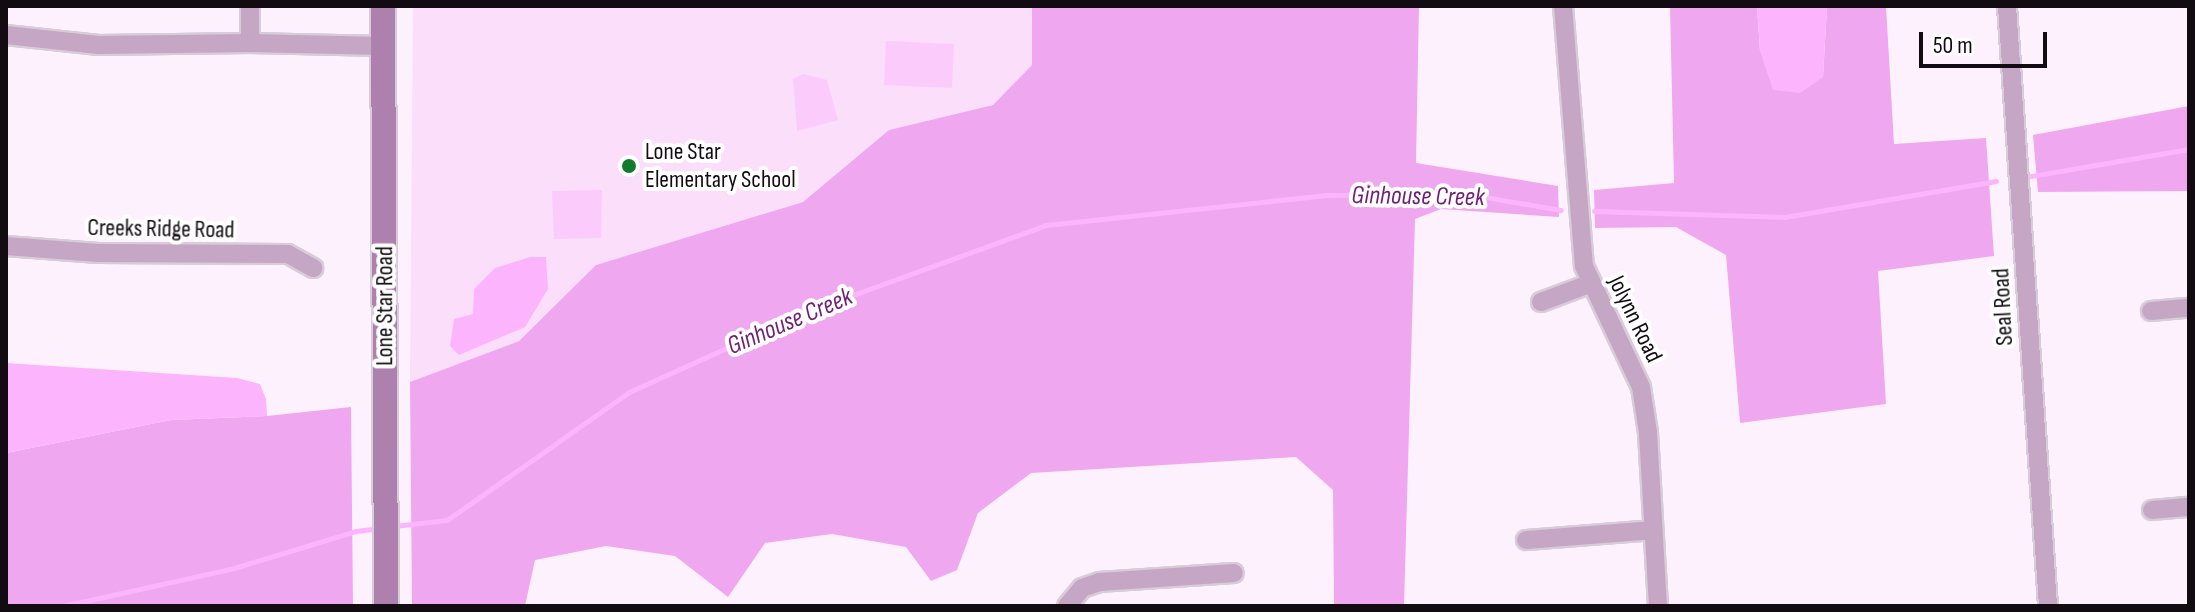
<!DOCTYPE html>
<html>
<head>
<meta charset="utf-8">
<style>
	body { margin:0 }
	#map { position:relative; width:2195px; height:612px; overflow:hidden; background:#fef1fe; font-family:"Sofia Sans Condensed",sans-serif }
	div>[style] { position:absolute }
	.built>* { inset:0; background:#fadefa }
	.green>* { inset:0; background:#fbccfb }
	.forest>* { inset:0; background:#efa8ef }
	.water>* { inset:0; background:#fcb5fd }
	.stream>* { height:5px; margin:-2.5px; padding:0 2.5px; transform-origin:2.5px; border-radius:2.5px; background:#fcb5fd }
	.roads { filter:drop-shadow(2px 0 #d8ccd8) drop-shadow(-2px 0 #d8ccd8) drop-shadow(0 2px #d8ccd8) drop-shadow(0 -2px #d8ccd8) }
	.street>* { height:18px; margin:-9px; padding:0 9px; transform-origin:9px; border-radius:9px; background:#c6a6c5 }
	.secondary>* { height:24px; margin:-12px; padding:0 12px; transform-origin:12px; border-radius:12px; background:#ad80ad }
	.dots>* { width:22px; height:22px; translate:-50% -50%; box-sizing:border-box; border:4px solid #fff; border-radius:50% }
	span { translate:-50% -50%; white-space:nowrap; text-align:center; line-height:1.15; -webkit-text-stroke:8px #fff; paint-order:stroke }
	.poi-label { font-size:24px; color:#120b12 }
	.left { translate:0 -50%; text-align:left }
	.street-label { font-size:24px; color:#120b12 }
	.water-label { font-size:26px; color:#711f74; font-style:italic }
	.frame { position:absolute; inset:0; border:8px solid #120b12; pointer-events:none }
	.scale { position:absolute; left:1919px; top:32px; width:128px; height:36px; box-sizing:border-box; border:4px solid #120b12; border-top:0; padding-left:10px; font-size:24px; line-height:28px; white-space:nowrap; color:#120b12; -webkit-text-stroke:6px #fff; paint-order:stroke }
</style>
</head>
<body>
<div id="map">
	<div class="built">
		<i style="clip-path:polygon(413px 6px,1032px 6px,1032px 65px,993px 105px,889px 130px,803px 202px,596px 265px,519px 341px,410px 382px)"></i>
	</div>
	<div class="green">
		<i style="clip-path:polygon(886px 41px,954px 44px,952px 88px,884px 85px)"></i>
		<i style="clip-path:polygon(803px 74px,827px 80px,838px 120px,797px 131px,793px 79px)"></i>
		<i style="clip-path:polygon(602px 190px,601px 238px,554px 239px,552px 191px)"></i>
	</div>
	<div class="forest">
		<i style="clip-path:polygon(1032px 6px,1419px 6px,1416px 163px,1558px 186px,1559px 217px,1441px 209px,1415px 219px,1404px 606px,1334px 606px,1333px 490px,1296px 457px,1031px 473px,978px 513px,957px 570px,931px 581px,906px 547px,832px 534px,765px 543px,728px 597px,675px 556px,606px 546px,535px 560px,525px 606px,412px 606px,410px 382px,519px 341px,596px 265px,803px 202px,889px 130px,993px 105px,1032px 65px)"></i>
		<i style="clip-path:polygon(1670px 6px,1757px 6px,1760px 51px,1823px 77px,1827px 6px,1886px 6px,1894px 144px,1986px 138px,1994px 256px,1878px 271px,1886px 404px,1740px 423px,1726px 255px,1676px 227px,1595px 228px,1594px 190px,1674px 183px)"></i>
		<i style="clip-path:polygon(2189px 106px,2189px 191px,2038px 192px,2033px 135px)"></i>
		<i style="clip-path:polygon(351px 407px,353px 606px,6px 606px,6px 453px,171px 420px,267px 416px)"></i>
	</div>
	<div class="water">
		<i style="clip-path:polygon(1757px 6px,1827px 6px,1823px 77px,1800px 93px,1773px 90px,1760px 51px)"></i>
		<i style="clip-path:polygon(530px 257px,546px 257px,548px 289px,525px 327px,459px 355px,450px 346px,454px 319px,473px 314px,474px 289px,495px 268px)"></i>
		<i style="clip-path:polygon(6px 363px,237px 378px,260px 384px,266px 399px,267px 416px,171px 420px,6px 453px)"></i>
	</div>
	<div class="stream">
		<i style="left:2031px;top:176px;width:160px;rotate:-9.7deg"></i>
		<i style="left:1594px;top:211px;width:191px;rotate:1.8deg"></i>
		<i style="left:1785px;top:217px;width:214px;rotate:-9.7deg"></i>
		<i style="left:394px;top:526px;width:53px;rotate:-6.5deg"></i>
		<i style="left:447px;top:520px;width:223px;rotate:-35.1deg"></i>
		<i style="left:629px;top:392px;width:194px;rotate:-24.3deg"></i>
		<i style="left:806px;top:312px;width:255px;rotate:-19.9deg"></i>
		<i style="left:1046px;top:225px;width:285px;rotate:-6.1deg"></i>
		<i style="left:1329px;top:195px;width:139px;rotate:-0.4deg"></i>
		<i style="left:1468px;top:194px;width:94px;rotate:9.8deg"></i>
		<i style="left:63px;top:606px;width:175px;rotate:-12.5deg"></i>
		<i style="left:234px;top:568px;width:127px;rotate:-16.9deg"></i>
		<i style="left:356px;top:531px;width:24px;rotate:-7deg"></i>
	</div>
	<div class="roads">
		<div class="street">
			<i style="left:1563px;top:6px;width:261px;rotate:85.4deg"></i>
			<i style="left:1584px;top:266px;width:134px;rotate:64.8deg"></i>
			<i style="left:1641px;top:387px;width:47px;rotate:81.3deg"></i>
			<i style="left:1648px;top:433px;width:173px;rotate:86.7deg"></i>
			<i style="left:2007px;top:6px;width:601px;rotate:86.09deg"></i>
			<i style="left:6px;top:35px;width:93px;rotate:6.2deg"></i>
			<i style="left:98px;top:45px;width:152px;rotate:-0.8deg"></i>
			<i style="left:250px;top:43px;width:133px;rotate:1.3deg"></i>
			<i style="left:250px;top:43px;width:37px;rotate:-90deg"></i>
			<i style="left:6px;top:246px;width:92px;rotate:4.4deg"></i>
			<i style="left:98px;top:253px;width:190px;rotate:0.3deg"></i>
			<i style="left:288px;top:254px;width:29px;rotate:29deg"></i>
			<i style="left:1541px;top:302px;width:51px;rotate:-20.6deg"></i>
			<i style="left:2151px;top:311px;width:38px;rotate:-5deg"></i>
			<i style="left:2152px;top:510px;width:37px;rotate:-5deg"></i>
			<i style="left:1526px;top:540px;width:126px;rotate:-4.5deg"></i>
			<i style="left:1067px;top:606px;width:23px;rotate:-50deg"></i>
			<i style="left:1082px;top:588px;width:18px;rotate:-19deg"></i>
			<i style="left:1099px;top:582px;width:135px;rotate:-3.8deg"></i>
		</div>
		<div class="secondary">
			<i style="left:383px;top:6px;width:600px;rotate:89.71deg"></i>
		</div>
	</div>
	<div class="dots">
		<i style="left:629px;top:166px;background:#13792c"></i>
	</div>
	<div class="poi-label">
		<span class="left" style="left:645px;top:166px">Lone Star<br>Elementary School</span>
	</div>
	<div class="street-label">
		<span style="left:161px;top:229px;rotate:1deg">Creeks Ridge Road</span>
		<span style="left:385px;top:306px;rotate:-90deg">Lone Star Road</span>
		<span style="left:2003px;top:307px;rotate:-93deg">Seal Road</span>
		<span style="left:1635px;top:319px;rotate:64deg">Jolynn Road</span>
	</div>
	<div class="water-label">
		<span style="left:1418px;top:197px;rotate:1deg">Ginhouse Creek</span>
		<span style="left:790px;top:322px;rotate:-23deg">Ginhouse Creek</span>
	</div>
	<div class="frame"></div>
	<div class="scale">50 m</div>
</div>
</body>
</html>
